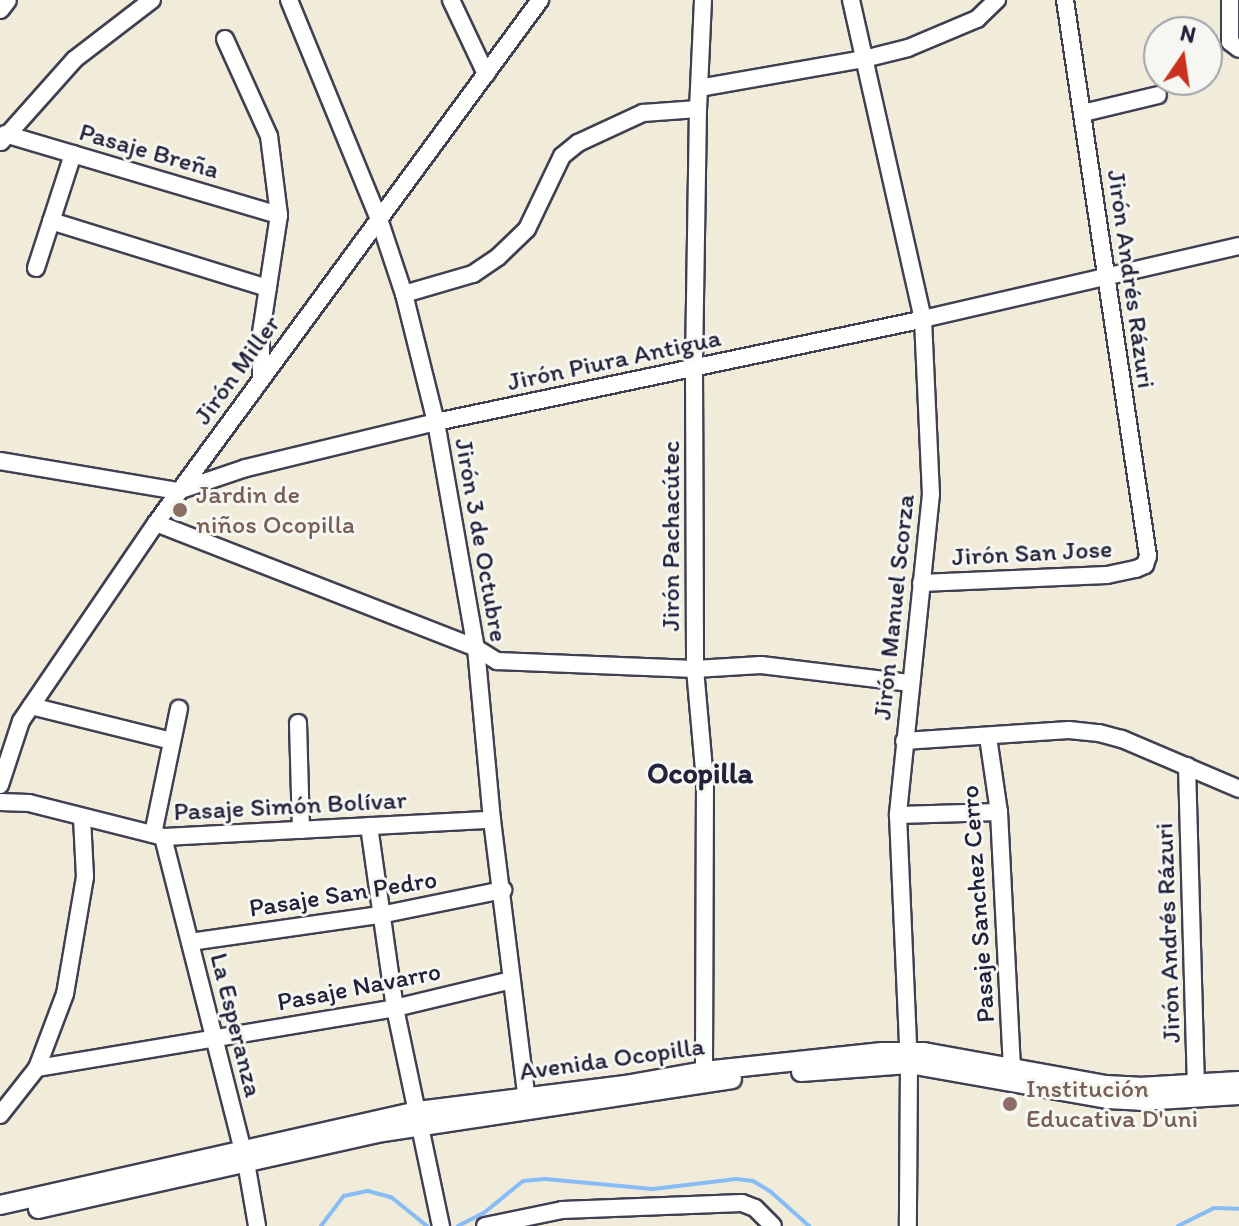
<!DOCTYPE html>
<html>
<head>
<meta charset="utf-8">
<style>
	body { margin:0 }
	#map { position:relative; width:1239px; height:1226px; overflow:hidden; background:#f0ecd9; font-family:Itim,sans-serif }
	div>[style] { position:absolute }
	.stream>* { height:4px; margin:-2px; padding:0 2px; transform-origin:2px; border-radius:2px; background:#87bcf6 }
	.roads { filter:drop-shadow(2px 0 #414053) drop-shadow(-2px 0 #414053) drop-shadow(0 2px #414053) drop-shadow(0 -2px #414053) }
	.minor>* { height:16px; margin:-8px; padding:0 8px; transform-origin:8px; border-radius:8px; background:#fff }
	.tertiary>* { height:18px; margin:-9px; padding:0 9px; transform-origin:9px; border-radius:9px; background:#fff }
	.dots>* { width:22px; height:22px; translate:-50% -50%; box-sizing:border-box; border:4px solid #f6f6f2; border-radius:50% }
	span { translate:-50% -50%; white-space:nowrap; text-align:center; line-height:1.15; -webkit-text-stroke:6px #f6f6f2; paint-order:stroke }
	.street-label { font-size:26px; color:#22223b }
	.education-label { font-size:26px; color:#785e54 }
	.left { translate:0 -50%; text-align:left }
	.quarter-label { font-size:30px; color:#22223b; font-weight:700 }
	.north { position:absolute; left:1143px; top:16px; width:80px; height:80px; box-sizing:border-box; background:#f6f6f2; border:2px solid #a1a1a9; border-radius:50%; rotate:13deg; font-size:22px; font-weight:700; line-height:32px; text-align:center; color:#22223b }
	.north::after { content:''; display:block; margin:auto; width:28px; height:36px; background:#c8321e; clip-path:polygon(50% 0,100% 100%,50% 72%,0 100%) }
</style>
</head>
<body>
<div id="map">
	<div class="stream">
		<i style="left:321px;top:1226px;width:38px;rotate:-53deg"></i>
		<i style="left:344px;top:1196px;width:25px;rotate:-12deg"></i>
		<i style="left:368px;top:1191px;width:24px;rotate:15deg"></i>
		<i style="left:391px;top:1197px;width:46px;rotate:38.9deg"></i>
		<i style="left:458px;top:1226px;width:30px;rotate:-27deg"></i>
		<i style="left:485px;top:1212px;width:49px;rotate:-39.2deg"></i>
		<i style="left:523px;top:1181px;width:22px;rotate:-5deg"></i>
		<i style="left:545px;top:1179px;width:108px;rotate:5.3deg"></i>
		<i style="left:653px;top:1189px;width:84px;rotate:-6.9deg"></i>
		<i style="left:736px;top:1179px;width:17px;rotate:7deg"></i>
		<i style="left:753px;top:1181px;width:21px;rotate:31deg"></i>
		<i style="left:771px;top:1192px;width:51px;rotate:41.8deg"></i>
		<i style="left:1178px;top:1226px;width:40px;rotate:-26.6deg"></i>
		<i style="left:1214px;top:1208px;width:25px;rotate:2deg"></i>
	</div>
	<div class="roads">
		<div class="minor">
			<i style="left:289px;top:0;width:237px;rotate:67.7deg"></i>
			<i style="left:379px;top:219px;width:79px;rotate:71.6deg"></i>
			<i style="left:404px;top:294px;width:132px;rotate:76deg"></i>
			<i style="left:436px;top:422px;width:230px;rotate:80deg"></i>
			<i style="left:476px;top:648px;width:173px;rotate:84.7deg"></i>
			<i style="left:492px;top:820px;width:291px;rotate:82.9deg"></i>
			<i style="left:451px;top:0;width:82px;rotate:64.7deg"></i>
			<i style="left:703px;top:0;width:109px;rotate:92.6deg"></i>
			<i style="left:698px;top:109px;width:258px;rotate:90.9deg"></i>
			<i style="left:694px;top:367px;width:302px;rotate:89.8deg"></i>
			<i style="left:695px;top:669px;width:111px;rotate:84.9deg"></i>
			<i style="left:705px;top:780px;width:291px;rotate:90.2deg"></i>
			<i style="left:851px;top:0;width:327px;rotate:77.3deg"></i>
			<i style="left:923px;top:319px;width:175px;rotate:87.4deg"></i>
			<i style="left:931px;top:494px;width:323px;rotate:95.9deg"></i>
			<i style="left:898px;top:815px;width:249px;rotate:87.5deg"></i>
			<i style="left:909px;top:1064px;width:162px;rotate:90.4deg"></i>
			<i style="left:1230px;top:0;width:42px;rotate:90deg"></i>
			<i style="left:1230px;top:42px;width:11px;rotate:38deg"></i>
			<i style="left:225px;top:39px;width:107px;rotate:65.6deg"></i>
			<i style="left:269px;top:136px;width:80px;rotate:82.8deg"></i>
			<i style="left:279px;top:215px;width:119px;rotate:98.7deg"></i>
			<i style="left:261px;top:333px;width:46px;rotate:90deg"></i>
			<i style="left:699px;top:88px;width:168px;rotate:-10deg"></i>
			<i style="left:864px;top:59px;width:45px;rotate:-14deg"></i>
			<i style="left:908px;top:48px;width:75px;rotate:-22.8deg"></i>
			<i style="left:977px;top:19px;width:28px;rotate:-44deg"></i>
			<i style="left:1083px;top:113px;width:77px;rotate:-13.5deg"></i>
			<i style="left:5px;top:134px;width:286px;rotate:16.5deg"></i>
			<i style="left:1px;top:142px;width:111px;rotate:-48.3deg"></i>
			<i style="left:75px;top:59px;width:97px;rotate:-37.5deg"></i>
			<i style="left:51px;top:221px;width:227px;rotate:17.2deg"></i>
			<i style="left:36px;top:268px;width:120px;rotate:-72deg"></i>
			<i style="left:404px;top:294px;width:72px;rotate:-16.2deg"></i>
			<i style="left:473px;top:274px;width:30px;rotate:-34deg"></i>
			<i style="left:498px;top:257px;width:40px;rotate:-44deg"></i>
			<i style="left:527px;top:229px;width:81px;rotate:-64.4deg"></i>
			<i style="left:562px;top:156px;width:21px;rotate:-39deg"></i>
			<i style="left:578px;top:143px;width:72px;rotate:-24.8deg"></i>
			<i style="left:643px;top:113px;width:55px;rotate:-4.2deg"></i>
			<i style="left:0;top:461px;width:181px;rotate:9.6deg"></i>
			<i style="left:178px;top:491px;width:72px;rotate:-18.7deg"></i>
			<i style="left:246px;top:468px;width:195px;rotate:-13.6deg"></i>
			<i style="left:436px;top:422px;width:498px;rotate:-11.9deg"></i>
			<i style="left:923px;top:319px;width:324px;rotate:-13deg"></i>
			<i style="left:156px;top:523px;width:344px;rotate:21.3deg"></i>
			<i style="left:476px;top:648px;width:25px;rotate:32deg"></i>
			<i style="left:497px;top:661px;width:198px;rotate:2.3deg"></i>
			<i style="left:695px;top:669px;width:66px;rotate:-3.5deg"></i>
			<i style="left:761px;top:665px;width:149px;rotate:6.9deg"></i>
			<i style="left:921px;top:583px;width:186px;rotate:-2.5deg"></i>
			<i style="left:1107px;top:575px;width:30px;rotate:-12deg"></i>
			<i style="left:1136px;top:569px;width:10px;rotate:-24deg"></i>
			<i style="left:1145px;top:565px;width:9px;rotate:-72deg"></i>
			<i style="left:1148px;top:556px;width:562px;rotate:-98.49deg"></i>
			<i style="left:31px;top:706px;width:144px;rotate:14deg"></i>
			<i style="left:298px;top:723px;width:107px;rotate:88.4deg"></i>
			<i style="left:988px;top:737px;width:76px;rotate:81.7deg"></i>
			<i style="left:999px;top:812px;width:255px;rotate:87.1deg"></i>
			<i style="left:904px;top:741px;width:165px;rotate:-3.8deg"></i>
			<i style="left:1069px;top:730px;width:30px;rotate:6deg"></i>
			<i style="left:1099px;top:733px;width:24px;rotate:15deg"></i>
			<i style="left:1122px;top:739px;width:127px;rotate:23.1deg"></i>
			<i style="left:1187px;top:766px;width:330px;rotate:88.4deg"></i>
			<i style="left:0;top:785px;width:67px;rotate:-71.8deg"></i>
			<i style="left:21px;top:721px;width:240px;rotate:-55.7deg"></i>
			<i style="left:156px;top:523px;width:649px;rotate:-53.71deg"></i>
			<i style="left:0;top:802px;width:29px;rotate:2deg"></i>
			<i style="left:29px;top:803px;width:138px;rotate:14.2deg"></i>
			<i style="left:163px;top:837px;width:329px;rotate:-3deg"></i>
			<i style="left:898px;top:815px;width:101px;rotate:-1.7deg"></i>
			<i style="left:369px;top:826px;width:184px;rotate:81.9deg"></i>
			<i style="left:395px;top:1008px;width:223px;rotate:78.1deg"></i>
			<i style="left:153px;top:834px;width:128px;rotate:-78.3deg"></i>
			<i style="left:163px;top:837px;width:335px;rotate:75.7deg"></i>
			<i style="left:246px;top:1162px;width:65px;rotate:80.2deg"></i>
			<i style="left:190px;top:942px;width:192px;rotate:-8.1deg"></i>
			<i style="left:380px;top:915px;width:126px;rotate:-11.5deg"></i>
			<i style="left:37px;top:1068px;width:363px;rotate:-9.5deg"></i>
			<i style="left:395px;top:1008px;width:120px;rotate:-13.5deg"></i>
			<i style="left:0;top:1115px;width:60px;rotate:-51.8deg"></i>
			<i style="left:37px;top:1068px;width:79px;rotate:-69.3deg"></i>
			<i style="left:65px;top:994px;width:119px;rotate:-80.3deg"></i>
			<i style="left:85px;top:877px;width:60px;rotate:-92.9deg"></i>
			<i style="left:485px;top:1226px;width:79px;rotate:-11.7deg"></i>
			<i style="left:562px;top:1210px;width:180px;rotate:-2.2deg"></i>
			<i style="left:742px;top:1203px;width:14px;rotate:21deg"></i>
			<i style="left:755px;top:1208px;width:25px;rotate:45deg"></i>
		</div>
		<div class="tertiary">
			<i style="left:0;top:9px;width:11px;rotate:-52deg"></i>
			<i style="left:801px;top:1072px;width:108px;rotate:-4.2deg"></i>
			<i style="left:909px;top:1064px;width:201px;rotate:10deg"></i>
			<i style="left:1107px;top:1099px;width:34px;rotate:3deg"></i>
			<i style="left:1141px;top:1101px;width:98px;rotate:-3.5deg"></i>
			<i style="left:0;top:1205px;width:428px;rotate:-12.7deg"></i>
			<i style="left:418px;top:1111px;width:209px;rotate:-7.2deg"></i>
			<i style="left:625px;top:1085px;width:80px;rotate:-10deg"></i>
			<i style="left:704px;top:1071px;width:179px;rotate:-6.1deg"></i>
			<i style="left:882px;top:1052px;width:42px"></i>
			<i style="left:924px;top:1052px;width:185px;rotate:10.3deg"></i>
			<i style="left:1106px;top:1085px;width:33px;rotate:3deg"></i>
			<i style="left:1139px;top:1087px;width:100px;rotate:-3.4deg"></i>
			<i style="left:38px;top:1209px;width:347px;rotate:-12.6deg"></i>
			<i style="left:377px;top:1133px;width:359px;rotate:-8.6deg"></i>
		</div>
	</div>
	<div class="dots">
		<i style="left:180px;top:510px;background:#8d6e63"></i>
		<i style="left:1010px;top:1104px;background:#8d6e63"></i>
	</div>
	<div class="street-label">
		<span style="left:149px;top:151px;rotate:16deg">Pasaje Breña</span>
		<span style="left:1131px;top:279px;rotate:82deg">Jirón Andrés Rázuri</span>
		<span style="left:614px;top:360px;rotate:-12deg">Jirón Piura Antigua</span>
		<span style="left:237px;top:370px;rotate:-54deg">Jirón Miller</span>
		<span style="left:671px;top:536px;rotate:-90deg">Jirón Pachacútec</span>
		<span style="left:481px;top:540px;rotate:80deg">Jirón 3 de Octubre</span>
		<span style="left:1032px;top:553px;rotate:-3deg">Jirón San Jose</span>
		<span style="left:894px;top:607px;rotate:-84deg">Jirón Manuel Scorza</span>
		<span style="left:290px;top:806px;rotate:-3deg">Pasaje Simón Bolívar</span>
		<span style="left:343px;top:894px;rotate:-9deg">Pasaje San Pedro</span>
		<span style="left:978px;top:904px;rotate:-94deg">Pasaje Sanchez Cerro</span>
		<span style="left:1168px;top:933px;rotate:-92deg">Jirón Andrés Rázuri</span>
		<span style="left:359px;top:987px;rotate:-11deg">Pasaje Navarro</span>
		<span style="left:236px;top:1025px;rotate:76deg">La Esperanza</span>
		<span style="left:612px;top:1059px;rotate:-8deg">Avenida Ocopilla</span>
	</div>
	<div class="education-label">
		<span class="left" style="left:196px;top:510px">Jardin de<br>niños Ocopilla</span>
		<span class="left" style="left:1026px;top:1104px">Institución<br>Educativa D'uni</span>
	</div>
	<div class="quarter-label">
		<span style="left:700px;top:773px">Ocopilla</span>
	</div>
	<div class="north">N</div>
</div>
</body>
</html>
